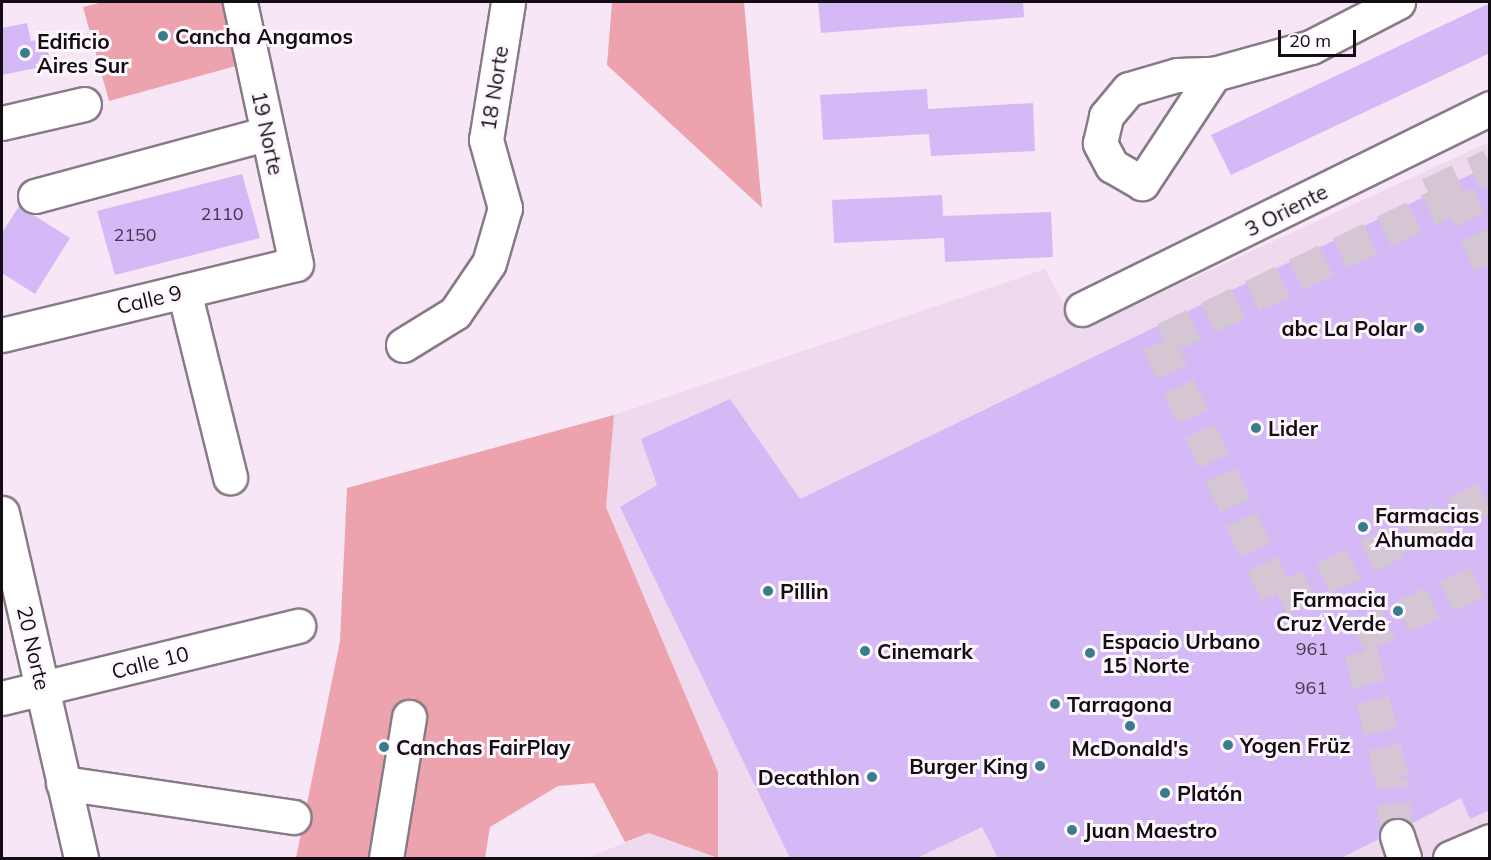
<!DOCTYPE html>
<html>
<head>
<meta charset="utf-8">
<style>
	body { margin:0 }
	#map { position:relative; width:1491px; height:860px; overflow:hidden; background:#f7e7f6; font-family:Mulish,sans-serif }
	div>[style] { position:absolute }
	.built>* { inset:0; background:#efd9ee }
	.green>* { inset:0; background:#eca3ad }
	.building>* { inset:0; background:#d5b9f6 }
	.minor-tunnel>* { height:33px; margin-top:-16.5px; transform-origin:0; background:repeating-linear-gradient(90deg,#d5c6d4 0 33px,transparent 0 49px) }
	.roads { filter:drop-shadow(2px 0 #897a88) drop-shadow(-2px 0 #897a88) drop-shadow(0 2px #897a88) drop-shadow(0 -2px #897a88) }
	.minor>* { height:33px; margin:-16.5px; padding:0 16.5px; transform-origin:16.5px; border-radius:16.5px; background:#fff }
	.dots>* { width:16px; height:16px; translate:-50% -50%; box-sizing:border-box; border:3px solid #fef7fe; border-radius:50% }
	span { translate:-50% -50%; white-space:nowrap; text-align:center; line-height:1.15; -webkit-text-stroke:6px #fef7fe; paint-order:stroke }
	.number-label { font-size:18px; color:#44394c }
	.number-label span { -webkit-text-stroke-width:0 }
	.poi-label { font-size:21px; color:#140e14; font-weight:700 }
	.left { translate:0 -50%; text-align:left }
	.right { translate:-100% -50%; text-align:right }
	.street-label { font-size:21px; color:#140e14 }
	.frame { position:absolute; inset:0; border:3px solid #140e14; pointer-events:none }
	.scale { position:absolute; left:1278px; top:30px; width:78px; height:27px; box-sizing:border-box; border:3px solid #140e14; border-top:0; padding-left:8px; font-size:18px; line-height:21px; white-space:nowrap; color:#140e14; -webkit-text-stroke:4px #fef7fe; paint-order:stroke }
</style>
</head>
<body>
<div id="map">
	<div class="built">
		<i style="clip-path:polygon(1489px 142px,1489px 849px,1476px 858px,587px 858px,649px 833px,718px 858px,718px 772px,606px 507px,614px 415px,1045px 269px,1078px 331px)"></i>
	</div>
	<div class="green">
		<i style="clip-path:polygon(103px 2px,226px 2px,243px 64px,109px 101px,83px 7px)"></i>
		<i style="clip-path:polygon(612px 2px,744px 2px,762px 208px,607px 65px)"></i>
		<i style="clip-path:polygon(614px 415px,606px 507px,718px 772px,718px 858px,649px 833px,625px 842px,594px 783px,558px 786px,490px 827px,485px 858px,296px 858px,340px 641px,347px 488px)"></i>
	</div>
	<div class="building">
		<i style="clip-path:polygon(818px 2px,1023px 2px,1024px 17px,821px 33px)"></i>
		<i style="clip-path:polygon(1490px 3px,1490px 53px,1231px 175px,1211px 135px)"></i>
		<i style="clip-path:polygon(27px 23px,31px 41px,45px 38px,51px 65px,2px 75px,2px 28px)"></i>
		<i style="clip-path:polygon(927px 89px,928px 109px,1033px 103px,1035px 151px,931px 156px,929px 134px,823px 140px,820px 95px)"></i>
		<i style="clip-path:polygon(1490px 165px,1490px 810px,1470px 819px,1461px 798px,1411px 824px,1391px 818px,1383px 824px,1379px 839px,1341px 858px,998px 858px,982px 827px,917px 858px,790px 858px,620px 507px,657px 485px,641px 439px,730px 399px,800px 499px)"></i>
		<i style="clip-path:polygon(242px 174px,260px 238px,115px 275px,97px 211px)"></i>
		<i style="clip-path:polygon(942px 195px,943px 216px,1051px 212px,1053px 257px,945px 262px,944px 238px,834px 243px,832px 200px)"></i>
		<i style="clip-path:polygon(19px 206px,70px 238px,35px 294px,2px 273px,2px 233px)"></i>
	</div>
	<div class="minor-tunnel">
		<i style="left:1429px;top:194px;width:68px;rotate:-25.4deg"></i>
		<i style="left:1490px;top:264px;width:76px;rotate:-114.9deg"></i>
		<i style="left:1458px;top:195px;width:334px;rotate:153.9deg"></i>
		<i style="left:1158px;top:342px;width:285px;rotate:64.7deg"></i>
		<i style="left:1280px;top:600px;width:235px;rotate:-26.6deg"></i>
		<i style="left:1397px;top:836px;width:57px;rotate:-95deg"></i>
		<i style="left:1392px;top:779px;width:146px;rotate:-103.5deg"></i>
		<i style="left:1358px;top:637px;width:145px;rotate:-24.8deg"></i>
	</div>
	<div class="roads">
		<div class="minor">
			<i style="left:1214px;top:74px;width:131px;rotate:123.4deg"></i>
			<i style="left:1142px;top:183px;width:34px;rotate:-150deg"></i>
			<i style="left:1112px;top:166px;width:26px;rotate:-118deg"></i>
			<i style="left:1100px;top:143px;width:28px;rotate:-77deg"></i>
			<i style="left:1106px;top:116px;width:35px;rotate:-50deg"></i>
			<i style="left:1129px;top:89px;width:50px;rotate:-16.3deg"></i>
			<i style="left:1177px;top:75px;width:37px;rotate:-2deg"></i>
			<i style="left:1214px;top:74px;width:101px;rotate:-15.6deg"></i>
			<i style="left:1311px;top:47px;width:98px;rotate:-27.3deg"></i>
			<i style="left:2px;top:123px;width:84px;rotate:-13deg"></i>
			<i style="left:35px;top:196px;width:241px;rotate:-15.1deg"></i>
			<i style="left:184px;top:291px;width:192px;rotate:76.1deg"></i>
			<i style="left:1082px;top:309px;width:455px;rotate:-26.2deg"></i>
			<i style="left:2px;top:335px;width:302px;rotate:-13.6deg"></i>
			<i style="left:296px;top:264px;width:268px;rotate:-102.1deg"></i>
			<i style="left:403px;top:345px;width:61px;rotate:-31.6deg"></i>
			<i style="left:455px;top:313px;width:60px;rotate:-55.8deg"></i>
			<i style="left:489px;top:263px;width:57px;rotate:-73.8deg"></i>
			<i style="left:505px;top:208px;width:71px;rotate:-105.6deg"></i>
			<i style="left:486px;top:140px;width:140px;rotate:-80.9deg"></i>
			<i style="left:2px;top:513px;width:354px;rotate:77.1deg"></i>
			<i style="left:2px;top:698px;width:305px;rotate:-13.7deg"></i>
			<i style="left:63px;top:783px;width:233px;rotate:8.4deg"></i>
			<i style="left:1397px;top:836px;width:23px;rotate:72deg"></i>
			<i style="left:386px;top:858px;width:143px;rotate:-80.7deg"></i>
			<i style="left:1450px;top:858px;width:43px;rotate:-23deg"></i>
		</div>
	</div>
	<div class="dots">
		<i style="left:163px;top:36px;background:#3a7c8e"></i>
		<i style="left:25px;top:53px;background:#3a7c8e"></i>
		<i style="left:1419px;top:328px;background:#3a7c8e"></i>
		<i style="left:1256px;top:428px;background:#3a7c8e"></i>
		<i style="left:1363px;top:527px;background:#3a7c8e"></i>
		<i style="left:768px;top:591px;background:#3a7c8e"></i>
		<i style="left:1398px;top:611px;background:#3a7c8e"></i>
		<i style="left:865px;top:651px;background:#3a7c8e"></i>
		<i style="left:1090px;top:653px;background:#3a7c8e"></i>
		<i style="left:1055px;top:704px;background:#3a7c8e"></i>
		<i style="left:1130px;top:726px;background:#3a7c8e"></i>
		<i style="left:1228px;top:745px;background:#3a7c8e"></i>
		<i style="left:384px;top:747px;background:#3a7c8e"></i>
		<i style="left:1040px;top:766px;background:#3a7c8e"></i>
		<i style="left:872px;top:777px;background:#3a7c8e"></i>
		<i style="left:1165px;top:793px;background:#3a7c8e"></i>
		<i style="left:1072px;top:830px;background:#3a7c8e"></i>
	</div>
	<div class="number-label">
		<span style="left:222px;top:214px">2110</span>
		<span style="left:135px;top:235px">2150</span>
		<span style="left:1312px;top:649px">961</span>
		<span style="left:1311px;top:688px">961</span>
	</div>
	<div class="poi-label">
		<span class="left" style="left:175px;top:36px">Cancha Angamos</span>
		<span class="left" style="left:37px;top:53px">Edificio<br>Aires Sur</span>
		<span class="right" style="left:1407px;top:328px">abc La Polar</span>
		<span class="left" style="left:1268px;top:428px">Lider</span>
		<span class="left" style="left:1375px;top:527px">Farmacias<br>Ahumada</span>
		<span class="left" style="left:780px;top:591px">Pillin</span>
		<span class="right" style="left:1386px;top:611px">Farmacia<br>Cruz Verde</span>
		<span class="left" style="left:1102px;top:653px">Espacio Urbano<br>15 Norte</span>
		<span class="left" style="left:877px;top:651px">Cinemark</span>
		<span class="left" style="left:1067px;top:704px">Tarragona</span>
		<span class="left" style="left:1240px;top:745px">Yogen Früz</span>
		<span class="left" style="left:396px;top:747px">Canchas FairPlay</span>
		<span style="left:1130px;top:748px">McDonald's</span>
		<span class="right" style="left:1028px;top:766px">Burger King</span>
		<span class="right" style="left:860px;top:777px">Decathlon</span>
		<span class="left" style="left:1177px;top:793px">Platón</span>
		<span class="left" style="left:1084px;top:830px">Juan Maestro</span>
	</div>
	<div class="street-label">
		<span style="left:494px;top:88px;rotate:-81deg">18 Norte</span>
		<span style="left:268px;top:133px;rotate:78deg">19 Norte</span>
		<span style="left:1286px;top:210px;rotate:-27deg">3 Oriente</span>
		<span style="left:149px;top:299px;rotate:-13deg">Calle 9</span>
		<span style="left:34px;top:648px;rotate:77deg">20 Norte</span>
		<span style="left:150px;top:662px;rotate:-14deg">Calle 10</span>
	</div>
	<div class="frame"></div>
	<div class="scale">20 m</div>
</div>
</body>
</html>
